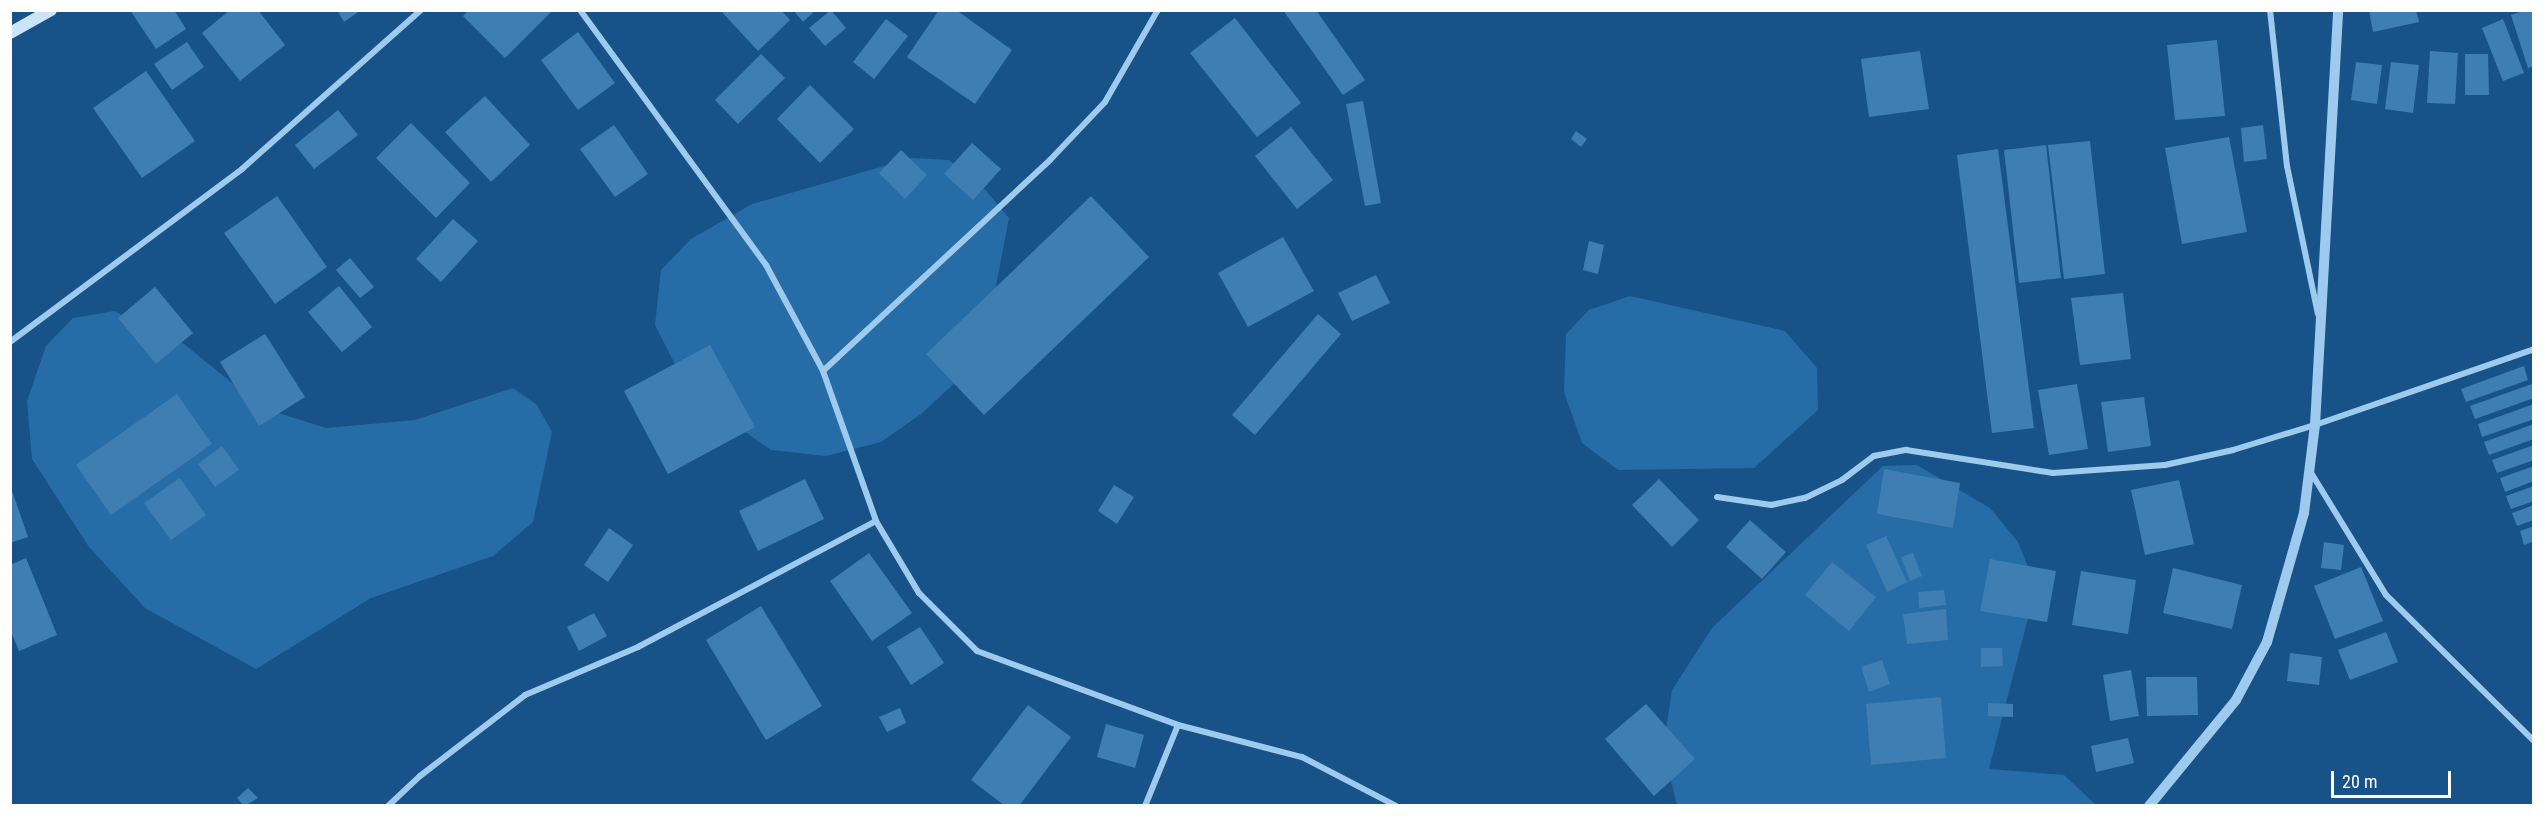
<!DOCTYPE html>
<html>
<head>
<meta charset="utf-8">
<style>
	body { margin:0 }
	#map { position:relative; width:2544px; height:816px; overflow:hidden; background:#175388; font-family:"Roboto Condensed",sans-serif }
	div>[style] { position:absolute }
	.green>* { inset:0; background:#266ca6 }
	.building>* { inset:0; background:#3f7eb2 }
	.minor>* { height:6px; margin:-3px; padding:0 3px; transform-origin:3px; border-radius:3px; background:#9ecaee }
	.tertiary>* { height:10px; margin:-5px; padding:0 5px; transform-origin:5px; border-radius:5px; background:#9ecaee }
	.secondary>* { height:12px; margin:-6px; padding:0 6px; transform-origin:6px; border-radius:6px; background:#cbe4fa }
	span { translate:-50% -50%; white-space:nowrap; text-align:center; line-height:1.15; -webkit-text-stroke:4.5px #175388; paint-order:stroke }
	.frame { position:absolute; inset:0; border:12px solid #fff; pointer-events:none }
	.scale { position:absolute; left:2331px; top:771px; width:120px; height:27px; box-sizing:border-box; border:3px solid #fff; border-top:0; padding-left:8px; font-size:18px; line-height:21px; white-space:nowrap; color:#fff; -webkit-text-stroke:4px #175388; paint-order:stroke }
</style>
</head>
<body>
<div id="map">
	<div class="green">
		<i style="clip-path:polygon(912px 158px,949px 160px,977px 180px,1009px 218px,982px 358px,921px 414px,881px 442px,826px 456px,771px 450px,722px 416px,681px 376px,655px 325px,661px 270px,691px 239px,752px 204px)"></i>
		<i style="clip-path:polygon(1630px 296px,1785px 331px,1817px 368px,1818px 410px,1754px 468px,1618px 470px,1582px 443px,1564px 392px,1566px 334px,1589px 310px)"></i>
		<i style="clip-path:polygon(114px 311px,184px 344px,263px 408px,326px 428px,415px 420px,513px 388px,537px 405px,552px 432px,533px 522px,493px 556px,371px 598px,256px 669px,145px 608px,89px 547px,32px 459px,27px 401px,46px 346px,73px 318px)"></i>
		<i style="clip-path:polygon(1917px 465px,1990px 508px,2018px 542px,2036px 587px,1989px 769px,2064px 775px,2096px 805px,1677px 805px,1663px 749px,1672px 690px,1712px 628px,1883px 466px)"></i>
	</div>
	<div class="building">
		<i style="clip-path:polygon(130px 10px,174px 10px,186px 29px,156px 49px)"></i>
		<i style="clip-path:polygon(230px 10px,258px 10px,285px 45px,240px 81px,202px 33px)"></i>
		<i style="clip-path:polygon(337px 10px,361px 10px,344px 22px)"></i>
		<i style="clip-path:polygon(469px 10px,553px 10px,505px 58px,463px 16px)"></i>
		<i style="clip-path:polygon(720px 10px,781px 10px,790px 20px,758px 51px)"></i>
		<i style="clip-path:polygon(793px 10px,816px 10px,803px 22px)"></i>
		<i style="clip-path:polygon(831px 10px,846px 28px,825px 46px,809px 28px)"></i>
		<i style="clip-path:polygon(939px 10px,956px 10px,1012px 50px,975px 104px,907px 57px)"></i>
		<i style="clip-path:polygon(1283px 10px,1316px 10px,1365px 80px,1343px 95px)"></i>
		<i style="clip-path:polygon(2369px 10px,2416px 10px,2419px 22px,2373px 32px)"></i>
		<i style="clip-path:polygon(2526px 10px,2534px 10px,2534px 66px,2528px 68px,2511px 15px)"></i>
		<i style="clip-path:polygon(1235px 18px,1301px 103px,1257px 137px,1190px 53px)"></i>
		<i style="clip-path:polygon(886px 19px,908px 36px,874px 79px,853px 62px)"></i>
		<i style="clip-path:polygon(2503px 19px,2524px 73px,2503px 81px,2482px 28px)"></i>
		<i style="clip-path:polygon(578px 32px,615px 83px,578px 110px,541px 60px)"></i>
		<i style="clip-path:polygon(2217px 40px,2225px 116px,2175px 120px,2167px 45px)"></i>
		<i style="clip-path:polygon(187px 42px,204px 67px,172px 90px,154px 64px)"></i>
		<i style="clip-path:polygon(1920px 51px,1929px 109px,1869px 117px,1861px 59px)"></i>
		<i style="clip-path:polygon(2430px 51px,2458px 53px,2455px 104px,2427px 103px)"></i>
		<i style="clip-path:polygon(761px 54px,785px 78px,738px 124px,715px 100px)"></i>
		<i style="clip-path:polygon(2465px 54px,2488px 54px,2489px 95px,2465px 95px)"></i>
		<i style="clip-path:polygon(2356px 62px,2382px 65px,2377px 104px,2351px 100px)"></i>
		<i style="clip-path:polygon(2391px 62px,2419px 65px,2413px 113px,2385px 109px)"></i>
		<i style="clip-path:polygon(146px 71px,195px 141px,142px 178px,93px 108px)"></i>
		<i style="clip-path:polygon(810px 85px,854px 129px,820px 163px,777px 119px)"></i>
		<i style="clip-path:polygon(485px 96px,530px 145px,491px 182px,445px 132px)"></i>
		<i style="clip-path:polygon(1363px 101px,1381px 203px,1365px 206px,1346px 104px)"></i>
		<i style="clip-path:polygon(338px 110px,358px 135px,314px 169px,295px 145px)"></i>
		<i style="clip-path:polygon(411px 123px,470px 183px,436px 218px,376px 158px)"></i>
		<i style="clip-path:polygon(614px 125px,648px 174px,615px 197px,580px 149px)"></i>
		<i style="clip-path:polygon(2263px 125px,2267px 159px,2244px 162px,2241px 128px)"></i>
		<i style="clip-path:polygon(1291px 127px,1333px 180px,1297px 209px,1255px 156px)"></i>
		<i style="clip-path:polygon(1576px 131px,1587px 139px,1581px 147px,1571px 139px)"></i>
		<i style="clip-path:polygon(2229px 137px,2247px 232px,2182px 244px,2165px 148px)"></i>
		<i style="clip-path:polygon(2090px 141px,2105px 274px,2064px 279px,2048px 145px)"></i>
		<i style="clip-path:polygon(972px 143px,1001px 169px,973px 200px,944px 174px)"></i>
		<i style="clip-path:polygon(2046px 145px,2061px 278px,2019px 283px,2004px 150px)"></i>
		<i style="clip-path:polygon(1998px 149px,2034px 428px,1992px 433px,1957px 155px)"></i>
		<i style="clip-path:polygon(901px 150px,927px 175px,905px 199px,879px 173px)"></i>
		<i style="clip-path:polygon(277px 196px,327px 267px,275px 304px,224px 233px)"></i>
		<i style="clip-path:polygon(1091px 196px,1149px 257px,984px 415px,926px 354px)"></i>
		<i style="clip-path:polygon(453px 219px,478px 241px,441px 282px,416px 259px)"></i>
		<i style="clip-path:polygon(1283px 237px,1314px 291px,1248px 327px,1218px 273px)"></i>
		<i style="clip-path:polygon(1589px 241px,1604px 245px,1598px 274px,1583px 270px)"></i>
		<i style="clip-path:polygon(350px 258px,374px 287px,360px 298px,336px 270px)"></i>
		<i style="clip-path:polygon(1376px 275px,1390px 303px,1352px 321px,1338px 293px)"></i>
		<i style="clip-path:polygon(339px 286px,372px 327px,342px 352px,308px 312px)"></i>
		<i style="clip-path:polygon(155px 287px,193px 333px,156px 364px,118px 318px)"></i>
		<i style="clip-path:polygon(2123px 293px,2131px 359px,2080px 365px,2071px 298px)"></i>
		<i style="clip-path:polygon(1318px 314px,1341px 334px,1255px 435px,1232px 415px)"></i>
		<i style="clip-path:polygon(265px 334px,305px 397px,259px 426px,220px 362px)"></i>
		<i style="clip-path:polygon(710px 345px,755px 427px,668px 474px,624px 391px)"></i>
		<i style="clip-path:polygon(2524px 366px,2528px 380px,2466px 402px,2461px 389px)"></i>
		<i style="clip-path:polygon(2077px 384px,2088px 449px,2049px 455px,2038px 390px)"></i>
		<i style="clip-path:polygon(2532px 384px,2534px 398px,2475px 419px,2470px 406px)"></i>
		<i style="clip-path:polygon(177px 394px,212px 444px,111px 515px,76px 465px)"></i>
		<i style="clip-path:polygon(2144px 397px,2151px 446px,2108px 452px,2101px 402px)"></i>
		<i style="clip-path:polygon(2534px 404px,2534px 419px,2482px 437px,2478px 424px)"></i>
		<i style="clip-path:polygon(2534px 424px,2534px 439px,2489px 455px,2484px 442px)"></i>
		<i style="clip-path:polygon(2534px 445px,2534px 460px,2497px 473px,2492px 460px)"></i>
		<i style="clip-path:polygon(222px 446px,239px 470px,215px 487px,198px 464px)"></i>
		<i style="clip-path:polygon(2534px 466px,2534px 481px,2505px 492px,2500px 478px)"></i>
		<i style="clip-path:polygon(1884px 469px,1960px 483px,1953px 528px,1877px 514px)"></i>
		<i style="clip-path:polygon(180px 478px,206px 515px,171px 540px,144px 503px)"></i>
		<i style="clip-path:polygon(805px 479px,824px 519px,758px 551px,739px 511px)"></i>
		<i style="clip-path:polygon(1659px 479px,1699px 520px,1672px 547px,1632px 505px)"></i>
		<i style="clip-path:polygon(2179px 480px,2194px 544px,2145px 555px,2131px 490px)"></i>
		<i style="clip-path:polygon(10px 485px,28px 537px,10px 543px)"></i>
		<i style="clip-path:polygon(1114px 485px,1134px 497px,1117px 524px,1098px 511px)"></i>
		<i style="clip-path:polygon(2534px 486px,2534px 501px,2511px 509px,2506px 496px)"></i>
		<i style="clip-path:polygon(2534px 505px,2534px 520px,2517px 526px,2512px 513px)"></i>
		<i style="clip-path:polygon(1750px 520px,1786px 552px,1762px 579px,1726px 547px)"></i>
		<i style="clip-path:polygon(2534px 526px,2534px 541px,2524px 545px,2520px 531px)"></i>
		<i style="clip-path:polygon(609px 528px,633px 545px,608px 582px,584px 565px)"></i>
		<i style="clip-path:polygon(1886px 536px,1907px 582px,1887px 592px,1866px 545px)"></i>
		<i style="clip-path:polygon(2324px 542px,2344px 545px,2341px 570px,2321px 568px)"></i>
		<i style="clip-path:polygon(869px 553px,912px 613px,872px 641px,830px 581px)"></i>
		<i style="clip-path:polygon(1913px 553px,1922px 576px,1910px 581px,1901px 557px)"></i>
		<i style="clip-path:polygon(26px 558px,57px 635px,19px 651px,10px 629px,10px 565px)"></i>
		<i style="clip-path:polygon(1990px 559px,2056px 571px,2047px 622px,1980px 611px)"></i>
		<i style="clip-path:polygon(1832px 562px,1876px 597px,1849px 631px,1805px 595px)"></i>
		<i style="clip-path:polygon(2361px 567px,2383px 621px,2335px 639px,2314px 586px)"></i>
		<i style="clip-path:polygon(2173px 568px,2242px 585px,2232px 629px,2163px 613px)"></i>
		<i style="clip-path:polygon(2081px 571px,2136px 580px,2128px 634px,2072px 625px)"></i>
		<i style="clip-path:polygon(1944px 590px,1946px 605px,1919px 608px,1918px 592px)"></i>
		<i style="clip-path:polygon(761px 606px,822px 706px,766px 740px,706px 640px)"></i>
		<i style="clip-path:polygon(1946px 609px,1948px 640px,1907px 644px,1903px 614px)"></i>
		<i style="clip-path:polygon(594px 613px,607px 636px,579px 651px,567px 627px)"></i>
		<i style="clip-path:polygon(920px 627px,944px 663px,911px 685px,887px 647px)"></i>
		<i style="clip-path:polygon(2386px 632px,2398px 662px,2350px 680px,2338px 650px)"></i>
		<i style="clip-path:polygon(1981px 648px,2002px 648px,2003px 666px,1981px 667px)"></i>
		<i style="clip-path:polygon(2290px 653px,2322px 657px,2319px 685px,2287px 681px)"></i>
		<i style="clip-path:polygon(1882px 660px,1890px 684px,1869px 692px,1861px 667px)"></i>
		<i style="clip-path:polygon(2131px 670px,2139px 716px,2110px 721px,2103px 675px)"></i>
		<i style="clip-path:polygon(2146px 677px,2197px 677px,2198px 715px,2147px 716px)"></i>
		<i style="clip-path:polygon(1941px 697px,1946px 758px,1871px 765px,1866px 704px)"></i>
		<i style="clip-path:polygon(1988px 703px,2013px 704px,2013px 717px,1988px 716px)"></i>
		<i style="clip-path:polygon(1646px 704px,1695px 759px,1654px 796px,1605px 739px)"></i>
		<i style="clip-path:polygon(1028px 705px,1071px 737px,1019px 806px,1005px 806px,971px 780px)"></i>
		<i style="clip-path:polygon(900px 708px,906px 723px,887px 732px,879px 717px)"></i>
		<i style="clip-path:polygon(1106px 724px,1144px 735px,1135px 768px,1097px 757px)"></i>
		<i style="clip-path:polygon(2128px 738px,2134px 763px,2096px 772px,2091px 746px)"></i>
		<i style="clip-path:polygon(248px 788px,258px 798px,244px 806px,237px 798px)"></i>
	</div>
	<div class="minor">
		<i style="left:580px;top:10px;width:316px;rotate:53.9deg"></i>
		<i style="left:766px;top:265px;width:120px;rotate:61.7deg"></i>
		<i style="left:823px;top:371px;width:159px;rotate:70.5deg"></i>
		<i style="left:876px;top:521px;width:84px;rotate:59.2deg"></i>
		<i style="left:919px;top:593px;width:82px;rotate:45deg"></i>
		<i style="left:977px;top:651px;width:214px;rotate:20.2deg"></i>
		<i style="left:1178px;top:725px;width:128px;rotate:14.5deg"></i>
		<i style="left:1302px;top:757px;width:106px;rotate:27.5deg"></i>
		<i style="left:2270px;top:10px;width:157px;rotate:83.8deg"></i>
		<i style="left:2287px;top:166px;width:151px;rotate:78.2deg"></i>
		<i style="left:10px;top:342px;width:289px;rotate:-36.7deg"></i>
		<i style="left:242px;top:169px;width:239px;rotate:-41.6deg"></i>
		<i style="left:823px;top:371px;width:310px;rotate:-42.9deg"></i>
		<i style="left:1050px;top:160px;width:80px;rotate:-46.5deg"></i>
		<i style="left:1105px;top:102px;width:106px;rotate:-60.1deg"></i>
		<i style="left:2310px;top:471px;width:145px;rotate:58.5deg"></i>
		<i style="left:2386px;top:595px;width:208px;rotate:44.6deg"></i>
		<i style="left:1717px;top:497px;width:55px;rotate:8.4deg"></i>
		<i style="left:1771px;top:505px;width:35px;rotate:-12deg"></i>
		<i style="left:1805px;top:498px;width:41px;rotate:-25.9deg"></i>
		<i style="left:1842px;top:480px;width:40px;rotate:-37deg"></i>
		<i style="left:1874px;top:456px;width:33px;rotate:-11deg"></i>
		<i style="left:1906px;top:450px;width:149px;rotate:8.9deg"></i>
		<i style="left:2053px;top:473px;width:112px;rotate:-4.1deg"></i>
		<i style="left:2165px;top:465px;width:70px;rotate:-12.4deg"></i>
		<i style="left:2233px;top:450px;width:86px;rotate:-17deg"></i>
		<i style="left:2315px;top:425px;width:232px;rotate:-19.1deg"></i>
		<i style="left:388px;top:806px;width:44px;rotate:-43.2deg"></i>
		<i style="left:420px;top:776px;width:133px;rotate:-37.6deg"></i>
		<i style="left:525px;top:695px;width:123px;rotate:-23deg"></i>
		<i style="left:638px;top:647px;width:269px;rotate:-27.9deg"></i>
		<i style="left:1145px;top:806px;width:87px;rotate:-67.8deg"></i>
	</div>
	<div class="tertiary">
		<i style="left:2149px;top:806px;width:137px;rotate:-50.6deg"></i>
		<i style="left:2236px;top:700px;width:66px;rotate:-61.9deg"></i>
		<i style="left:2267px;top:642px;width:134px;rotate:-74deg"></i>
		<i style="left:2304px;top:513px;width:89px;rotate:-82.9deg"></i>
		<i style="left:2315px;top:425px;width:416px;rotate:-86.8deg"></i>
	</div>
	<div class="secondary">
		<i style="left:10px;top:33px;width:47px;rotate:-29.3deg"></i>
	</div>
	<div class="frame"></div>
	<div class="scale">20 m</div>
</div>
</body>
</html>
